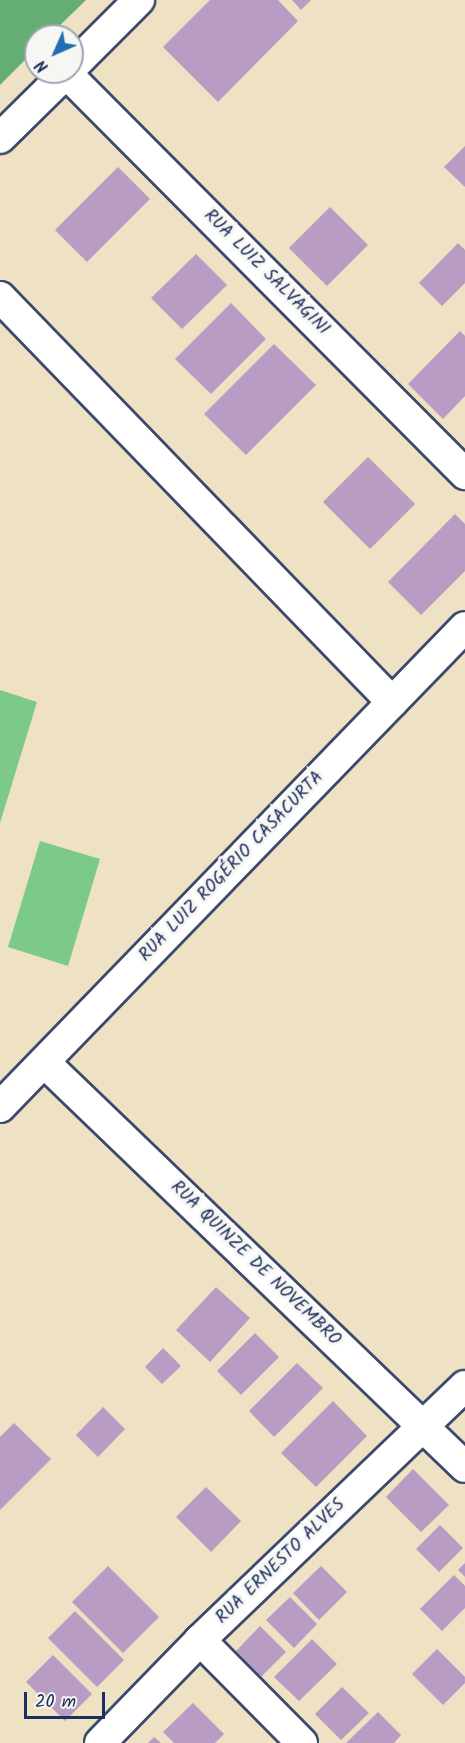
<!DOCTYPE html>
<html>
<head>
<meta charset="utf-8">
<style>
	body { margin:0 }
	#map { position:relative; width:465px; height:1743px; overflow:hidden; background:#efe1c3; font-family:Kalam,sans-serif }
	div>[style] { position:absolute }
	.green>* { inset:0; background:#7bca8a }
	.forest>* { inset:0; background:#64ae76 }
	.building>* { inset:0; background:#b89cc3 }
	.roads { filter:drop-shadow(2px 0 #3b4a6d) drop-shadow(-2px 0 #3b4a6d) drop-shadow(0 2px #3b4a6d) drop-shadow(0 -2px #3b4a6d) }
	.minor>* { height:30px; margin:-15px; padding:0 15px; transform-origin:15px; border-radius:15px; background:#fff }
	span { translate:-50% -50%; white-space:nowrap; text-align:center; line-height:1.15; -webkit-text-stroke:6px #f6f6f2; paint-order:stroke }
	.street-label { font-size:18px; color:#1b2f5e }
	.north { position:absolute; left:24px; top:24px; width:60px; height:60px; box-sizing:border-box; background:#f6f6f2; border:2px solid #9ea6b7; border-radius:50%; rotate:225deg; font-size:16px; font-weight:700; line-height:24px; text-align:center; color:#1b2f5e }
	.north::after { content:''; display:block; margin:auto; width:21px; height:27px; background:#1f6fb2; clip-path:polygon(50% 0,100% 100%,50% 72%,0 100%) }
	.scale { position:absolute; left:24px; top:1692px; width:81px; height:27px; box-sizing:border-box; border:3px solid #1b2f5e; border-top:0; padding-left:8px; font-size:18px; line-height:21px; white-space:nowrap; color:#1b2f5e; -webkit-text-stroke:4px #f6f6f2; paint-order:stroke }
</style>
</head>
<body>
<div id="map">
	<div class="green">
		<i style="clip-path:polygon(0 690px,37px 702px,0 823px)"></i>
		<i style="clip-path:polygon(40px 841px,100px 859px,68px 966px,8px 947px)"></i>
	</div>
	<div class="forest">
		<i style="clip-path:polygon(0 0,86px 0,49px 36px,36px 36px,36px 49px,0 85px)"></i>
	</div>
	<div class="building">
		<i style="clip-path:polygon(210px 0,278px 0,298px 21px,218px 102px,163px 47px)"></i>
		<i style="clip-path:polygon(292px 0,311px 0,301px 10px)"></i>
		<i style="clip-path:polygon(465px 146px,465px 187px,444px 167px)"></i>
		<i style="clip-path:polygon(118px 167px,150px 199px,87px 262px,55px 230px)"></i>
		<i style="clip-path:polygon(330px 207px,368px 245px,327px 286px,289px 248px)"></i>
		<i style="clip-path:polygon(458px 243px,465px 250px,465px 283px,442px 306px,419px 283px)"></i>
		<i style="clip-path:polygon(196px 254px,227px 285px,182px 329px,151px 298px)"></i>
		<i style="clip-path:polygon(231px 303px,266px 339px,211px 394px,175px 359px)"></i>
		<i style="clip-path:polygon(460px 331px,465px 336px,465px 396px,443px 419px,408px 384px)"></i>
		<i style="clip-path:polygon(274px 344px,316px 385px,246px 455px,204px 414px)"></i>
		<i style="clip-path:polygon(368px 457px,415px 504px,370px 549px,323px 502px)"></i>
		<i style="clip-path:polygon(455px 514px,465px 524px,465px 571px,421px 615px,388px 582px)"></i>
		<i style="clip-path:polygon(216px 1287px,250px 1318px,210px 1362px,176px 1330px)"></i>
		<i style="clip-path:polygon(255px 1333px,279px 1357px,241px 1395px,217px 1371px)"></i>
		<i style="clip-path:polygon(163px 1348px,181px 1366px,162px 1384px,145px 1367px)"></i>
		<i style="clip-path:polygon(297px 1363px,323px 1388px,274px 1437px,249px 1411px)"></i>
		<i style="clip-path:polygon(333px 1401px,367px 1436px,316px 1487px,281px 1453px)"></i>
		<i style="clip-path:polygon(103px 1407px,125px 1429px,98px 1457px,76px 1435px)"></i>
		<i style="clip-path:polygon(14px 1423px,51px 1459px,0 1510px,0 1437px)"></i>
		<i style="clip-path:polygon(413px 1469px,449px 1505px,421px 1532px,386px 1497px)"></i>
		<i style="clip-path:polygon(206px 1487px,241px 1521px,211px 1552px,176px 1517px)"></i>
		<i style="clip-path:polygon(440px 1525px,463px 1548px,439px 1572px,416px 1549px)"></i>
		<i style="clip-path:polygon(465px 1563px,465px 1577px,458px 1570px)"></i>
		<i style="clip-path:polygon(108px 1566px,159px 1617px,123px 1653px,72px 1602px)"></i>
		<i style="clip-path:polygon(321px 1566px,347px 1592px,319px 1620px,293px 1593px)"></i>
		<i style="clip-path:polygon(454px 1575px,465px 1586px,465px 1608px,442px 1631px,420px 1609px)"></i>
		<i style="clip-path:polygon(290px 1597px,317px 1624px,294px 1648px,266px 1620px)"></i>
		<i style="clip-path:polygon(75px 1611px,124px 1660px,97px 1687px,48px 1638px)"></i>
		<i style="clip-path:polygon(260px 1626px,286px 1652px,261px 1677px,236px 1651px)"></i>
		<i style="clip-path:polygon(312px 1639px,337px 1664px,299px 1701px,274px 1677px)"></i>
		<i style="clip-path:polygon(437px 1649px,465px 1677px,465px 1683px,443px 1705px,412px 1674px)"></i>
		<i style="clip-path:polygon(53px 1655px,92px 1694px,65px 1721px,26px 1682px)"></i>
		<i style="clip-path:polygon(342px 1687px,369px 1713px,341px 1740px,315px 1714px)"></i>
		<i style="clip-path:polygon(193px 1703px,224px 1734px,215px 1743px,174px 1743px,163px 1732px)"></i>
		<i style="clip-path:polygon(378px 1712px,401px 1735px,394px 1743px,346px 1743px)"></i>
		<i style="clip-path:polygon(154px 1737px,161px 1743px,148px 1743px)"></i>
	</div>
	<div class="roads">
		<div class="minor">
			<i style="left:72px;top:67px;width:95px;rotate:-45deg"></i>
			<i style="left:66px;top:73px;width:566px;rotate:45.14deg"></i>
			<i style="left:0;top:138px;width:94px;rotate:-44.6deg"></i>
			<i style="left:0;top:297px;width:564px;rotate:45.93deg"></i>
			<i style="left:44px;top:1062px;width:584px;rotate:43.89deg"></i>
			<i style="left:0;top:1107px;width:668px;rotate:-45.91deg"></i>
			<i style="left:200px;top:1640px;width:145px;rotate:45.3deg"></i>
			<i style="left:100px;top:1743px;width:144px;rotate:-45.8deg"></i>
			<i style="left:200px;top:1640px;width:367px;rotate:-43.8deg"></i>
		</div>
	</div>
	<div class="street-label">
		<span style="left:266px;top:273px;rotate:45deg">RUA LUIZ SALVAGINI</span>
		<span style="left:232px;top:867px;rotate:-46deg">RUA LUIZ ROGÉRIO CASACURTA</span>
		<span style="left:255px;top:1264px;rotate:44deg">RUA QUINZE DE NOVEMBRO</span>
		<span style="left:281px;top:1562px;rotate:-44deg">RUA ERNESTO ALVES</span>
	</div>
	<div class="north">N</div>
	<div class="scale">20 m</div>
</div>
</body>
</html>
